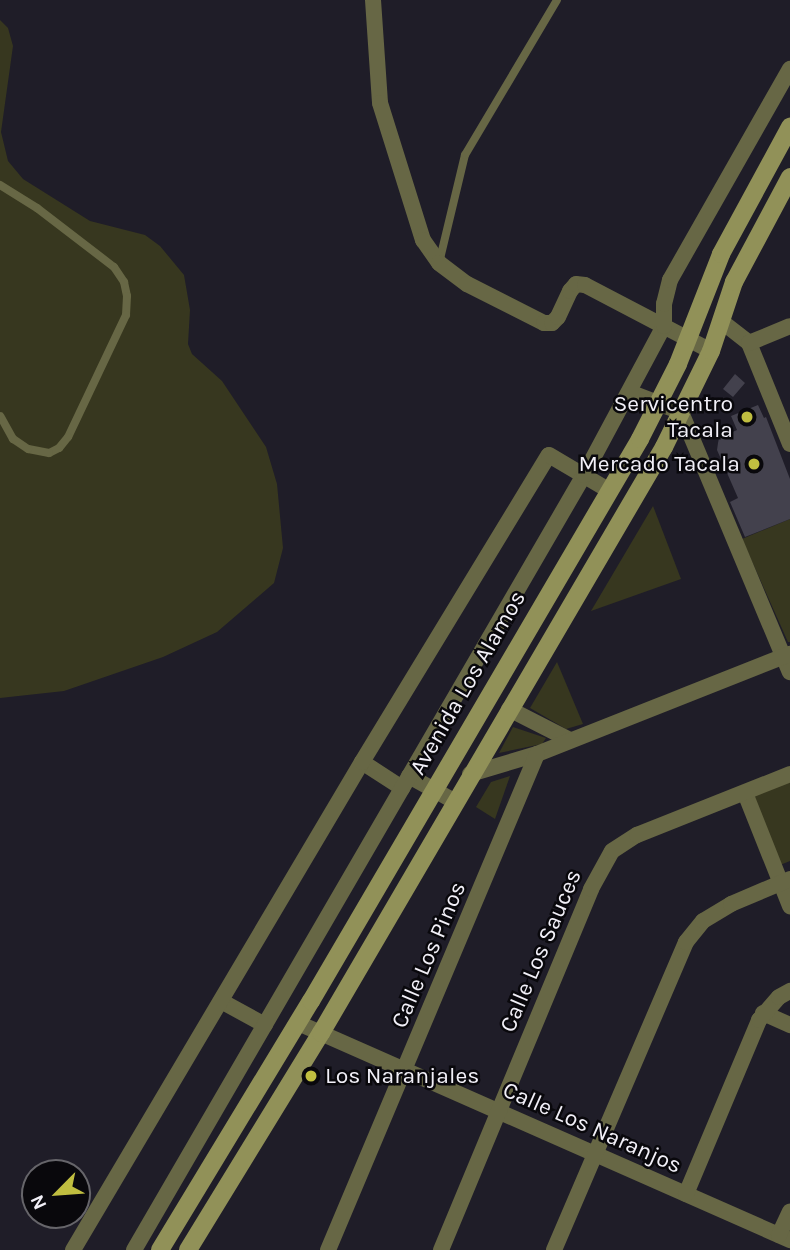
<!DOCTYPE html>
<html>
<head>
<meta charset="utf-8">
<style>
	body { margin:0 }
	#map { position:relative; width:790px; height:1250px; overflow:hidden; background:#1f1d28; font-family:Karla,sans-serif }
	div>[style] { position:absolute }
	.green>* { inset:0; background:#37371f }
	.building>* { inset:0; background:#43414d }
	.lane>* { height:8px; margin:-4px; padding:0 4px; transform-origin:4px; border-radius:4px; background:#676745 }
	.street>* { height:16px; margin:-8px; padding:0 8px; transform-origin:8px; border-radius:8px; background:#676745 }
	.secondary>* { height:18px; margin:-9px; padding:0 9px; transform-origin:9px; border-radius:9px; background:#919158 }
	.dots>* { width:19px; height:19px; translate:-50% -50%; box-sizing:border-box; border:4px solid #09080c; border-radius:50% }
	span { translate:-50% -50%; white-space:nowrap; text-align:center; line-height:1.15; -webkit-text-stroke:5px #09080c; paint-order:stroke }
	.poi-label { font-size:23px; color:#f2f0f8 }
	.right { translate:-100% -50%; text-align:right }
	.left { translate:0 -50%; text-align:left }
	.street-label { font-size:23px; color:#f2f0f8 }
	.north { position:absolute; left:21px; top:1159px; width:70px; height:70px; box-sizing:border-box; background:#09080c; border:2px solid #66656a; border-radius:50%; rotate:245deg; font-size:19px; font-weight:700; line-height:28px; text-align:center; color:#f2f0f8 }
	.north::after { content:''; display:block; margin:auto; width:24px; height:32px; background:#c0be40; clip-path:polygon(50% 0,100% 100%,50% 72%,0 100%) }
</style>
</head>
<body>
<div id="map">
	<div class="green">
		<i style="clip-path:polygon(0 20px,8px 28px,13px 46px,1px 132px,8px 161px,23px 179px,90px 221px,145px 235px,160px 246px,184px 275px,190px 310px,188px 344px,192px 354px,222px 381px,266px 447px,277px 484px,283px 548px,274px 583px,217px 632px,163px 657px,64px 691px,0 698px)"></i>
		<i style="clip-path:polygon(653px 506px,681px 579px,591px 611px)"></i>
		<i style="clip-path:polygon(790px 519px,790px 642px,788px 642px,742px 539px)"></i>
		<i style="clip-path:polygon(557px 662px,583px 724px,566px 729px,530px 708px)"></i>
		<i style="clip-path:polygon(513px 727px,546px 738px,542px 744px,499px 753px)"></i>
		<i style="clip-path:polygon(510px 776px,495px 819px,476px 807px,491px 782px)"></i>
		<i style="clip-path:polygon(790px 779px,790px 861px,780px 865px,751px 795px)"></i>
	</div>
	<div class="building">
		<i style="clip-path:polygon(735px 374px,745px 383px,733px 397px,723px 389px)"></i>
		<i style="clip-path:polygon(758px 405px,764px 418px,766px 417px,790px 479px,790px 519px,745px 537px,730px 502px,738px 498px,717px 450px,718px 443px,719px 438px,737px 430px,731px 416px)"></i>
	</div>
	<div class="lane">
		<i style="left:0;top:185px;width:44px;rotate:31.9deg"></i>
		<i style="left:37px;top:208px;width:97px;rotate:37.5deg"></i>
		<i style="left:114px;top:267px;width:18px;rotate:56deg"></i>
		<i style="left:124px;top:282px;width:14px;rotate:78deg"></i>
		<i style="left:127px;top:296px;width:19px;rotate:93deg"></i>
		<i style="left:126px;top:315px;width:135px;rotate:115.4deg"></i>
		<i style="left:68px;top:437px;width:14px;rotate:129deg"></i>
		<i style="left:59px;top:448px;width:11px;rotate:153deg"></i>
		<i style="left:49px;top:453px;width:21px;rotate:-169deg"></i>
		<i style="left:28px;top:449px;width:18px;rotate:-146deg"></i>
		<i style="left:13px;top:439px;width:26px;rotate:-119deg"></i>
		<i style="left:439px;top:263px;width:111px;rotate:-76.5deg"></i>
		<i style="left:465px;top:155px;width:180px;rotate:-59.3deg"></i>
	</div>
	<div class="street">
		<i style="left:373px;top:0;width:103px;rotate:86.1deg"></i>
		<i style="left:380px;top:103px;width:144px;rotate:72.6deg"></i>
		<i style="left:423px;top:240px;width:28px;rotate:55deg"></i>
		<i style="left:439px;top:263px;width:35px;rotate:37deg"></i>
		<i style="left:467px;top:284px;width:86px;rotate:26.9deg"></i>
		<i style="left:544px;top:323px;width:8px"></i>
		<i style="left:552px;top:323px;width:8px;rotate:-45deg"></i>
		<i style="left:558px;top:317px;width:29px;rotate:-65deg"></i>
		<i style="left:570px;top:291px;width:9px;rotate:-49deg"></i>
		<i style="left:576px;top:284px;width:9px;rotate:6deg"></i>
		<i style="left:585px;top:285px;width:142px;rotate:27.6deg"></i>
		<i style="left:721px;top:321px;width:36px;rotate:38deg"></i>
		<i style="left:749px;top:343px;width:109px;rotate:67.9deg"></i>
		<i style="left:749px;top:343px;width:44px;rotate:-22.5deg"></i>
		<i style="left:629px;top:392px;width:56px;rotate:21deg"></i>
		<i style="left:681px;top:412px;width:282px;rotate:67.3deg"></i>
		<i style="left:509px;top:709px;width:68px;rotate:26.9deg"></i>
		<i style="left:362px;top:762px;width:48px;rotate:33deg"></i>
		<i style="left:470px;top:774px;width:70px;rotate:-16.6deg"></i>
		<i style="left:537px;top:754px;width:272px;rotate:-21.6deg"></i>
		<i style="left:409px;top:776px;width:51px;rotate:29.1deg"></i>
		<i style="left:745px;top:793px;width:122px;rotate:68.3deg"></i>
		<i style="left:221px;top:1001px;width:50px;rotate:28.6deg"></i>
		<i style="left:763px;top:1013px;width:30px;rotate:24deg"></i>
		<i style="left:298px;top:1023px;width:538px;rotate:23.8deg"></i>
		<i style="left:686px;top:1194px;width:189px;rotate:-67.2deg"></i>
		<i style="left:759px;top:1020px;width:30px;rotate:-49deg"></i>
		<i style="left:779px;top:997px;width:13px;rotate:-29deg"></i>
		<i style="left:779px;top:1235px;width:26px;rotate:-65deg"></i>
		<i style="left:73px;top:1250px;width:567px;rotate:-59.37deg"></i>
		<i style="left:362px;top:762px;width:359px;rotate:-58.7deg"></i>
		<i style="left:549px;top:455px;width:71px;rotate:30.5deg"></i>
		<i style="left:134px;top:1250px;width:896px;rotate:-59.86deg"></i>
		<i style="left:584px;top:475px;width:169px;rotate:-61.8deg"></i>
		<i style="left:664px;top:326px;width:22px;rotate:-90deg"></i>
		<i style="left:664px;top:304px;width:25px;rotate:-76deg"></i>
		<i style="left:670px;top:280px;width:243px;rotate:-60.4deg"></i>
		<i style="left:328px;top:1250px;width:538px;rotate:-67.15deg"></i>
		<i style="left:441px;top:1250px;width:391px;rotate:-67.4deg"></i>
		<i style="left:591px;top:889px;width:43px;rotate:-61.1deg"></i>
		<i style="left:612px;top:851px;width:30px;rotate:-33deg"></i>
		<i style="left:637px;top:835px;width:165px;rotate:-21.7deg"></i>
		<i style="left:554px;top:1250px;width:335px;rotate:-66.8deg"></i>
		<i style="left:686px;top:942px;width:27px;rotate:-51deg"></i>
		<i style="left:703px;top:921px;width:33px;rotate:-31deg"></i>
		<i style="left:731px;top:904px;width:64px;rotate:-23deg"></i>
	</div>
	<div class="secondary">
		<i style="left:160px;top:1250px;width:291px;rotate:-58.8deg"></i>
		<i style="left:311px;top:1001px;width:651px;rotate:-59.65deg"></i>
		<i style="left:640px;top:439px;width:84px;rotate:-63.1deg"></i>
		<i style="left:678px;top:364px;width:118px;rotate:-68.6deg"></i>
		<i style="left:721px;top:254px;width:145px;rotate:-61.5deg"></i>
		<i style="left:188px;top:1250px;width:255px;rotate:-58.5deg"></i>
		<i style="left:321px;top:1033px;width:679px;rotate:-59.66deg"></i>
		<i style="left:664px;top:447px;width:107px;rotate:-63.9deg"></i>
		<i style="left:711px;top:351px;width:73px;rotate:-71.6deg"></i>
		<i style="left:734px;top:282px;width:119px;rotate:-61.9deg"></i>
	</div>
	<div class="dots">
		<i style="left:747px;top:417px;background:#c0be40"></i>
		<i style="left:754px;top:464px;background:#c0be40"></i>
		<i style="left:311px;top:1076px;background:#c0be40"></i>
	</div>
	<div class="poi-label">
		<span class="right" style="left:733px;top:417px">Servicentro<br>Tacala</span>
		<span class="right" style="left:740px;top:464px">Mercado Tacala</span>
		<span class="left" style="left:325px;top:1076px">Los Naranjales</span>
	</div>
	<div class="street-label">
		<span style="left:468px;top:683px;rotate:-60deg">Avenida Los Alamos</span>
		<span style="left:541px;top:951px;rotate:-67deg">Calle Los Sauces</span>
		<span style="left:429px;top:955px;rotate:-67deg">Calle Los Pinos</span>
		<span style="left:592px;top:1128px;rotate:24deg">Calle Los Naranjos</span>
	</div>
	<div class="north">N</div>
</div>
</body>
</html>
